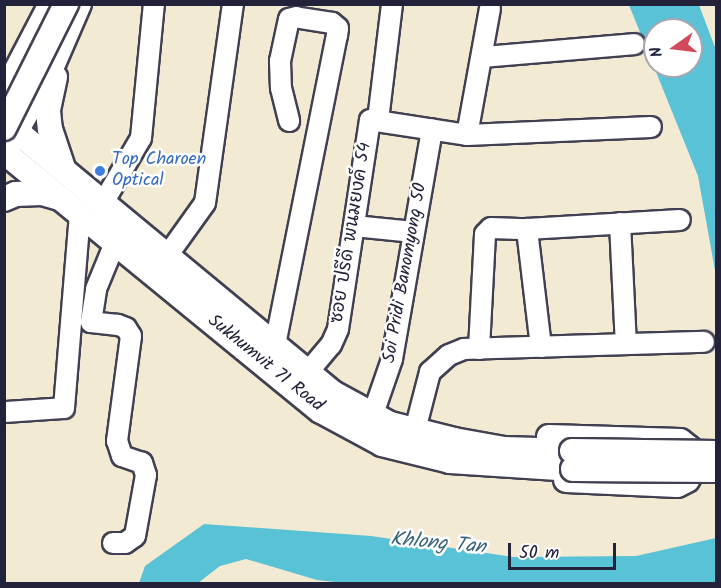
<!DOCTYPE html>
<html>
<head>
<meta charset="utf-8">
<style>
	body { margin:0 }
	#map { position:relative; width:721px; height:588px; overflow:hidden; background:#f2ead3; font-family:Kalam,"Playpen Sans Thai",sans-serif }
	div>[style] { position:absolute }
	.water>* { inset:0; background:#5ac2d6 }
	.roads { filter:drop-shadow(2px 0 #414052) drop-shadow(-2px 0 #414052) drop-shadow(0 2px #414052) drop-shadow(0 -2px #414052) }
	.minor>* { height:20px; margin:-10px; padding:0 10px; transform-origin:10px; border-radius:10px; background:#fff }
	.major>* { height:24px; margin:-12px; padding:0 12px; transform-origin:12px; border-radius:12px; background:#fff }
	.bridges { filter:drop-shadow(2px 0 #414052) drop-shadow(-2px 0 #414052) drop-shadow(0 2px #414052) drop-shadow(0 -2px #414052) }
	.major-bridge>* { height:24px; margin:-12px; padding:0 12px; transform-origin:12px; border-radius:12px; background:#fff }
	.dots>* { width:16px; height:16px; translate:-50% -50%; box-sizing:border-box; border:3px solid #fff; border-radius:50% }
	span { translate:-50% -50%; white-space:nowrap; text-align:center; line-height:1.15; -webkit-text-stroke:5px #fff; paint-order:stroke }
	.shop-label { font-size:18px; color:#366cbe }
	.left { translate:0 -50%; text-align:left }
	.street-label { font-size:18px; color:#22223b }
	.water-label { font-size:20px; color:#386279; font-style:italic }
	.frame { position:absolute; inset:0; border:6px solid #22223b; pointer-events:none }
	.north { position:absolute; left:643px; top:18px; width:60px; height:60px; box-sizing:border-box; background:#fff; border:2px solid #a7a7b1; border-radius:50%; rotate:256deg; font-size:16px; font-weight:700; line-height:24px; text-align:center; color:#22223b }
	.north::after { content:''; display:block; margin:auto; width:21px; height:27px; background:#d1495b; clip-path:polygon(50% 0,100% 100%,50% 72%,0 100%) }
	.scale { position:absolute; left:508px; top:543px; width:108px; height:27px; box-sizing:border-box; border:3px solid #22223b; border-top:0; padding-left:8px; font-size:18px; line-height:21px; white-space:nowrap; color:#22223b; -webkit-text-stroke:4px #fff; paint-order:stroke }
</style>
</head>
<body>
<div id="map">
	<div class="water">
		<i style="clip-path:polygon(evenodd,629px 5px,699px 5px,716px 50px,716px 276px,698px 176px,629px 5px,655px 30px,691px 30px,691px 66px,655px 66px,655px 30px)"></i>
		<i style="clip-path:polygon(204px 524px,371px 536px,513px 557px,636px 556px,716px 538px,716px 583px,353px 584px,317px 580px,246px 559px,220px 566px,198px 583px,139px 583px,145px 566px)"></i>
	</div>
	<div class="roads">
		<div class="minor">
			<i style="left:483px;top:57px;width:152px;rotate:-4.9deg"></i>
			<i style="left:378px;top:120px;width:117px;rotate:-83.1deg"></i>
			<i style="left:467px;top:135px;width:128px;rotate:-79.7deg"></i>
			<i style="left:103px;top:203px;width:75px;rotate:-59.7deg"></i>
			<i style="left:141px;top:138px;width:135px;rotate:-84.5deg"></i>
			<i style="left:620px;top:223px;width:121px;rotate:87.2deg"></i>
			<i style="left:354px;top:226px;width:60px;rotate:5.7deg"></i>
			<i style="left:167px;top:256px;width:65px;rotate:-54.4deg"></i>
			<i style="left:205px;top:203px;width:201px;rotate:-82deg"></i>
			<i style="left:275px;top:345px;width:315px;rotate:-78.7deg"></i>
			<i style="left:337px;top:36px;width:8px;rotate:-83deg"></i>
			<i style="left:338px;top:28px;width:8px;rotate:-140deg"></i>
			<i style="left:332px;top:23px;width:36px;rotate:-171deg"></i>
			<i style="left:296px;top:17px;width:7px;rotate:164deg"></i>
			<i style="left:289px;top:19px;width:43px;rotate:102.1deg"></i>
			<i style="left:280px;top:61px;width:27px;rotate:88deg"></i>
			<i style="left:281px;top:88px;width:34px;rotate:76deg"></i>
			<i style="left:541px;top:347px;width:119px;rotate:-96.8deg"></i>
			<i style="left:527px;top:229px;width:153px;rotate:-3.4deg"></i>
			<i style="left:479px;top:349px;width:115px;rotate:-87deg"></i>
			<i style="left:485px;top:234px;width:8px;rotate:-45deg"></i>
			<i style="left:491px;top:228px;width:36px;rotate:2deg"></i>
			<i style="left:308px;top:372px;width:35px;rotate:-50deg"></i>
			<i style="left:331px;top:345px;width:17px;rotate:-66deg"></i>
			<i style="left:338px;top:329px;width:211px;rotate:-81.3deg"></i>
			<i style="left:370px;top:120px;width:98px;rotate:8.8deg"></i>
			<i style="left:467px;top:135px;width:184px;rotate:-2.5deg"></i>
			<i style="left:4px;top:412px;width:60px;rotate:-3.8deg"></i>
			<i style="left:64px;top:408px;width:195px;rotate:-85.3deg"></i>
			<i style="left:373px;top:414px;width:58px;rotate:-70.9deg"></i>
			<i style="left:392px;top:359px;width:233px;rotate:-80.1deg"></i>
			<i style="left:415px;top:430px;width:60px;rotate:-75.5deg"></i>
			<i style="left:430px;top:372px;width:25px;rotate:-42deg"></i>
			<i style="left:449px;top:355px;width:16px;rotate:-22deg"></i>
			<i style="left:464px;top:349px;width:240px;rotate:-1.7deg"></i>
			<i style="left:113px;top:543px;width:12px"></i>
			<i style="left:125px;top:543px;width:12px;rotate:-35deg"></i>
			<i style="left:135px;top:536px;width:62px;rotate:-79.8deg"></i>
			<i style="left:146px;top:475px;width:13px;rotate:-108deg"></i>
			<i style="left:142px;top:463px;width:21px;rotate:-161deg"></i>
			<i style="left:122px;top:456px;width:16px;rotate:-108deg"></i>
			<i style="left:117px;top:441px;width:106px;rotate:-82.4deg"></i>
			<i style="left:131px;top:336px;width:9px;rotate:-122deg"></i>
			<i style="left:126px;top:328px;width:9px;rotate:-159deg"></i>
			<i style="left:118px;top:325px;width:27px;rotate:-174deg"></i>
			<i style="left:91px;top:322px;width:33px;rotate:-81deg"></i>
			<i style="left:96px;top:289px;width:50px;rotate:-67.6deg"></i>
		</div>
		<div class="major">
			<i style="left:55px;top:77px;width:35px;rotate:102deg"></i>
			<i style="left:48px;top:111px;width:18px;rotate:84deg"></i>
			<i style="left:50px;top:129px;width:41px;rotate:71.6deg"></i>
			<i style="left:4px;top:94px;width:102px;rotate:-62.4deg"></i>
			<i style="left:4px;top:121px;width:427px;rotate:39.6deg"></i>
			<i style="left:333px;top:393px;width:65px;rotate:28.5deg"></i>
			<i style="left:390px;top:424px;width:66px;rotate:14deg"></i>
			<i style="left:454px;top:440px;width:51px;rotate:10.2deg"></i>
			<i style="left:504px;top:449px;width:68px;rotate:1.7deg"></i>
			<i style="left:9px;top:144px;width:84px;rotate:-60.7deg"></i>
			<i style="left:50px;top:71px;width:73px;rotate:-66.6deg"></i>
			<i style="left:4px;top:152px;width:409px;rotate:39.3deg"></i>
			<i style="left:321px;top:411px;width:69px;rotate:28.4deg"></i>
			<i style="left:382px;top:444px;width:70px;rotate:14deg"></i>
			<i style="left:450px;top:461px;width:123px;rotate:3.7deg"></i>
			<i style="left:4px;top:199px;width:13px;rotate:-23deg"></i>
			<i style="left:16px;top:194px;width:26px;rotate:-2deg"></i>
			<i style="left:42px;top:193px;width:18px;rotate:16deg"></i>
			<i style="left:549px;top:437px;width:131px;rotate:1.7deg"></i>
			<i style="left:680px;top:441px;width:11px;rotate:38deg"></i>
			<i style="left:689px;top:448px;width:10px;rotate:73deg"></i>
			<i style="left:692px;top:458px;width:14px;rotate:90deg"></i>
			<i style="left:692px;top:472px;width:9px;rotate:122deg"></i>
			<i style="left:687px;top:480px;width:11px;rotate:153deg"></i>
			<i style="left:677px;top:485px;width:111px;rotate:-177.4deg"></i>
		</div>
	</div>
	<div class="bridges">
		<div class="major-bridge">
			<i style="left:4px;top:128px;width:139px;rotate:-63.4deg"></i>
			<i style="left:572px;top:451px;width:144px;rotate:0.8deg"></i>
			<i style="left:573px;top:469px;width:143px;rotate:0.4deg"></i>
		</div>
	</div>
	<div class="dots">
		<i style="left:100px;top:171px;background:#3f7fe0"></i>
	</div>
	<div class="shop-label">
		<span class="left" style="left:112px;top:171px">Top Charoen<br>Optical</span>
	</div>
	<div class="street-label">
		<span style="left:352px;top:233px;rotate:-81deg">ซอย ปรีดี พนมยงค์ 54</span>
		<span style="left:406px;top:273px;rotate:-80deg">Soi Pridi Banomyong 50</span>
		<span style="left:265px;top:364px;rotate:39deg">Sukhumvit 71 Road</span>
	</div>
	<div class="water-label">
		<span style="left:438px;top:544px;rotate:5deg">Khlong Tan</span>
	</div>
	<div class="frame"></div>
	<div class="north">N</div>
	<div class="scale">50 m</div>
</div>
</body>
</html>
